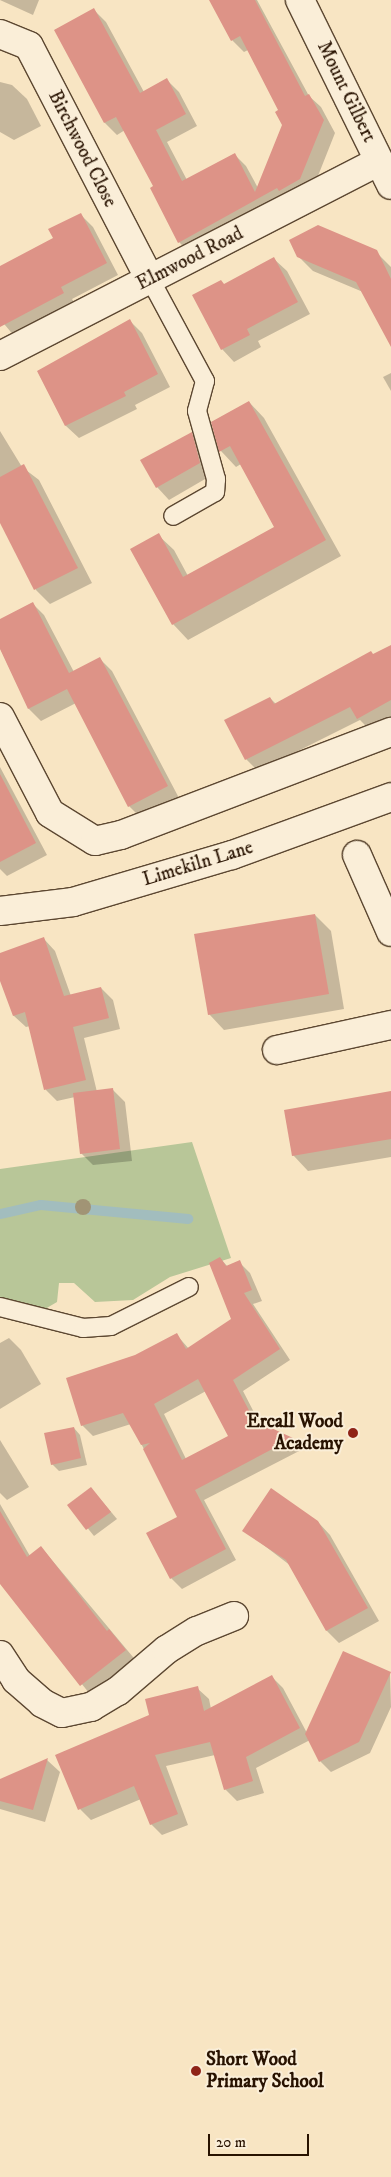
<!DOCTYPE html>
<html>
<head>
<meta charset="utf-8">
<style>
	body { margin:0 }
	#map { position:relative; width:391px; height:2177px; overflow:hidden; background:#f8e5c3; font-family:"IM FELL DW Pica",serif }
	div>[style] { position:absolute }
	.green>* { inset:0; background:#b8c698 }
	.shadow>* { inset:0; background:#0003 }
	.stream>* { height:10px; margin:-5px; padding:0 5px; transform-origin:5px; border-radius:5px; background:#a2bdbe }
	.building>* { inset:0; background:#dd9387 }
	.roads { filter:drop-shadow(1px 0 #5c4731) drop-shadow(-1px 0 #5c4731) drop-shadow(0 1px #5c4731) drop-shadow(0 -1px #5c4731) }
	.lane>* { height:18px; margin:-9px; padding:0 9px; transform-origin:9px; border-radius:9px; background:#faeed8 }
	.street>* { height:28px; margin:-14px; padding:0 14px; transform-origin:14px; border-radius:14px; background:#faeed8 }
	.trees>* { width:16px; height:16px; margin:-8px; border-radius:50%; background:#a19475 }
	.dots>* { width:14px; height:14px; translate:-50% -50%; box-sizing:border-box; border:2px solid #faeed8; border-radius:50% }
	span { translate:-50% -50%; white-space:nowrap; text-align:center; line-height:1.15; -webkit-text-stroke:4px #faeed8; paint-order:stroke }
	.street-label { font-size:19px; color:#281200 }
	.poi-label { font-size:19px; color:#281200; font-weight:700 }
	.right { translate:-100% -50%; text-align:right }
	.left { translate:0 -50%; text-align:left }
	.scale { position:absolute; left:208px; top:2134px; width:101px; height:22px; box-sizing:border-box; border:2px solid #281200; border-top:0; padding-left:6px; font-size:15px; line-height:18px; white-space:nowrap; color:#281200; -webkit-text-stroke:4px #faeed8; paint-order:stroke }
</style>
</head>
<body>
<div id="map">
	<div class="green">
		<i style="clip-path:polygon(192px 1142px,231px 1258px,170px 1277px,133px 1300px,95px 1302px,74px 1283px,59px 1283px,57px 1302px,45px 1309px,0 1298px,0 1169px)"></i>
	</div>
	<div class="shadow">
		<i style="clip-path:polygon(0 0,39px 0,33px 15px)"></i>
		<i style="clip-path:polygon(210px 0,257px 0,309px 96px,321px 107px,335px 133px,312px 191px,191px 254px,179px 242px,155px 187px,125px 130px,117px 135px,105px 123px,55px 30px,94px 10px,106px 22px,144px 92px,167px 80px,179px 92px,197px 126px,167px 142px,187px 180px,234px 154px,246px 166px,258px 188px,284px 124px,280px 111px,248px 50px,244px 52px,232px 40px)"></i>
		<i style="clip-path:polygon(0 82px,12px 85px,27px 99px,41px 126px,14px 140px,0 132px)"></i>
		<i style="clip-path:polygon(80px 214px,93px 227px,118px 275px,72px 299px,76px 306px,15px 337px,0 319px,0 267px,55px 239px)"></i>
		<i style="clip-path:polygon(376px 252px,391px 267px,391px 345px,363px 292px,313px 271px,298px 256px)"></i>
		<i style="clip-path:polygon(274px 259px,287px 271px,310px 314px,258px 341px,261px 347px,234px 362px,222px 349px,225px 285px)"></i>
		<i style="clip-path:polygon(130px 321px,142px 333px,170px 387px,135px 405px,137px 409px,79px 438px,66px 426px,38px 372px)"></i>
		<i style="clip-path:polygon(391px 373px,391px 391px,383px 377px)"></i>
		<i style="clip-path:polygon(249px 402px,264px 418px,341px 556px,188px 640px,173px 624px,158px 535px,174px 550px,188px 576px,276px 527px,241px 464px,236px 467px,221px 451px,212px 422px)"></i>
		<i style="clip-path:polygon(0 431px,22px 467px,39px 480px,92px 583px,50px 604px,36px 590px,0 521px)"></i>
		<i style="clip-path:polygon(192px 434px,204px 446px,212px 475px,169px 500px,157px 487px)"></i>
		<i style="clip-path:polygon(32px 603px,44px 615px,74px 672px,100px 659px,112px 671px,179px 798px,141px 818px,129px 806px,76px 703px,41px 721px,29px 709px,0 648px,0 620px)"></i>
		<i style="clip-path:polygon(391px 646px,391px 719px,370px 730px,360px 720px,258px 771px,246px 759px,270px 698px,276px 704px)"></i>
		<i style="clip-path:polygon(0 767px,47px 855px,7px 876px,0 869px)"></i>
		<i style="clip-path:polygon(315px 915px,331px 931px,344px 1009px,224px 1030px,209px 1014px)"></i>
		<i style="clip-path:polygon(44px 939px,55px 951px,71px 996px,101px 988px,113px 1000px,120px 1029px,84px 1038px,97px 1092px,113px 1090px,125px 1102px,132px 1161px,93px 1165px,81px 1153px,75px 1097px,57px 1101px,46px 1090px,30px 1026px,26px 1027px,14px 1016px,0 977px,0 954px)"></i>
		<i style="clip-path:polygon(391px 1092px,391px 1157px,308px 1171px,293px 1155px)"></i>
		<i style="clip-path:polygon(evenodd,220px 1258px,228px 1267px,239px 1262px,250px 1273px,262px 1301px,253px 1304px,290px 1360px,243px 1391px,260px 1424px,293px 1439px,303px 1449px,204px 1500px,236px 1560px,182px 1589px,171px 1578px,179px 1517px,131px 1424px,93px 1436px,82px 1425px,135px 1357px,176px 1334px,189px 1349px,233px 1320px,220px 1258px,206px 1391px,230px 1436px,186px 1459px,164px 1414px,206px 1391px)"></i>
		<i style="clip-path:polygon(9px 1338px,21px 1350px,41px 1384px,0 1409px,0 1343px)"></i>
		<i style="clip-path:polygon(74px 1428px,80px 1435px,87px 1465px,59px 1471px,52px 1464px)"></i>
		<i style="clip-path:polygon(0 1440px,29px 1487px,7px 1500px,0 1493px)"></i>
		<i style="clip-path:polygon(91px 1488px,117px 1519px,94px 1536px,69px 1505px)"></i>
		<i style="clip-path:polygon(0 1504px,30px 1556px,41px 1547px,138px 1663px,93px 1698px,0 1581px)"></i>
		<i style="clip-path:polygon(318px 1522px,330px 1535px,379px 1621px,339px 1643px,327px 1631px,291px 1566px,244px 1530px)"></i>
		<i style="clip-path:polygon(390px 1673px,391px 1707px,370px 1753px,331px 1772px,320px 1761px,310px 1740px,256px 1768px,264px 1793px,237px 1801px,225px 1789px,215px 1755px,166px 1766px,188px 1825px,162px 1835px,151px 1824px,141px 1799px,91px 1820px,80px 1809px,151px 1716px,197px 1688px,209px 1699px,211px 1709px,272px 1677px,283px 1688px,307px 1733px)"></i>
		<i style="clip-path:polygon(47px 1760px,60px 1772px,45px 1822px,0 1809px,0 1780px)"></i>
	</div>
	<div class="stream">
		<i style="left:0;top:1214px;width:42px;rotate:-12.4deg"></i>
		<i style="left:41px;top:1205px;width:148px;rotate:5.4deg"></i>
	</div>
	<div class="building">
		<i style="clip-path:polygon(209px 0,255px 0,305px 96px,309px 94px,324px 120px,300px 179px,279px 191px,277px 188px,178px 243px,150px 188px,153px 186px,116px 117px,104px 123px,54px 30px,94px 8px,140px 93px,167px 78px,186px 114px,156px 130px,182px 181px,235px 153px,255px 192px,282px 125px,275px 112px,278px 110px,240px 36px,231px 41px)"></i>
		<i style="clip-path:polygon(81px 213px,107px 263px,61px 287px,64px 293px,0 327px,0 266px,53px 238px,48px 229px)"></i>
		<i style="clip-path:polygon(318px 225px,377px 250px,391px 279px,391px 347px,356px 282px,297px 257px,289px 240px)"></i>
		<i style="clip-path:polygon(274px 257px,298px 302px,247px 329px,250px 335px,221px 350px,192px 295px,221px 280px,224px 284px)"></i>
		<i style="clip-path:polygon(130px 319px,158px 374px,124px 392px,126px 396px,65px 426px,37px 371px)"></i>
		<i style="clip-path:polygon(249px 401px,326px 540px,172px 625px,130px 549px,159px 533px,183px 577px,274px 527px,230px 446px,219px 452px,211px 422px)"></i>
		<i style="clip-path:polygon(192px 432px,200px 463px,156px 488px,140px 460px)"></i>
		<i style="clip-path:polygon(24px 464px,78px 568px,34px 590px,0 523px,0 477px)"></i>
		<i style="clip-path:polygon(33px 602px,69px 673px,100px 657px,168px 786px,128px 807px,67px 689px,28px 709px,0 649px,0 619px)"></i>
		<i style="clip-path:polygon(391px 645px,391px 700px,357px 719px,350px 707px,245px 760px,224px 720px,270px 697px,274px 704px,371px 651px,373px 654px)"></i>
		<i style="clip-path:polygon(0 774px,36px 843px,0 862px)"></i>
		<i style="clip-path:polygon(315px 914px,329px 994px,208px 1015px,194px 934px)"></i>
		<i style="clip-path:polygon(44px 937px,64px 996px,101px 987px,109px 1018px,73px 1027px,86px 1080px,44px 1090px,25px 1012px,13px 1016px,0 981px,0 953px)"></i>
		<i style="clip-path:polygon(113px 1088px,120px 1149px,80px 1154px,73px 1093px)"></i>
		<i style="clip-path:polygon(391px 1091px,391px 1139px,292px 1156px,284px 1110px)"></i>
		<i style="clip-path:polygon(evenodd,220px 1257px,226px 1266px,240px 1260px,252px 1290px,244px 1293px,280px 1349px,233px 1380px,254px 1420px,293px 1438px,195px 1490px,226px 1549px,170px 1579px,146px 1533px,177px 1517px,143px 1449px,150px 1443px,141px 1445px,123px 1413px,81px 1426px,66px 1378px,135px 1355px,177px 1333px,186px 1349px,231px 1319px,209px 1263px,220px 1257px,198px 1379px,228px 1436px,182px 1460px,154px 1404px,198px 1379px)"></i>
		<i style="clip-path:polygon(74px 1427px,81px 1458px,51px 1465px,44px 1433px)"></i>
		<i style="clip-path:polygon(91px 1487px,111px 1512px,86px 1530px,67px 1505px)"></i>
		<i style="clip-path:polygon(271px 1488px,318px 1521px,368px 1608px,326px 1631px,286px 1560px,242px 1531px)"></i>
		<i style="clip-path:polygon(0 1511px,27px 1557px,41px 1546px,107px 1631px,109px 1629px,126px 1650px,80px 1686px,0 1584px)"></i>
		<i style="clip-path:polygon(343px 1651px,391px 1672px,359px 1742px,319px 1762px,305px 1734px)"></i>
		<i style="clip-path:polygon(272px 1675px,300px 1728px,246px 1757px,253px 1781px,224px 1790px,210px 1742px,155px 1755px,178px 1814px,150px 1825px,134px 1786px,78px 1810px,55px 1755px,149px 1715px,145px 1699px,198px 1686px,204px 1711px)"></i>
		<i style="clip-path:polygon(48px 1758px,33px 1810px,0 1801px,0 1779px)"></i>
	</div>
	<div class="roads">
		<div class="lane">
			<i style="left:150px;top:279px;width:116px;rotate:61.7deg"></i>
			<i style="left:205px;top:381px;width:31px;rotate:105deg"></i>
			<i style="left:197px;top:411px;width:71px;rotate:74.4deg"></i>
			<i style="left:216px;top:479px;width:13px;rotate:94deg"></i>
			<i style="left:215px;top:492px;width:48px;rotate:150.3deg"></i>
			<i style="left:0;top:1307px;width:86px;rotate:14.2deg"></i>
			<i style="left:83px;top:1328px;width:28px;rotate:-4deg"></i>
			<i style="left:111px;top:1326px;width:87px;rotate:-26.6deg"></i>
		</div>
		<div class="street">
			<i style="left:300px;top:0;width:206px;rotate:63.8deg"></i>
			<i style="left:0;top:34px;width:31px;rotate:22deg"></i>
			<i style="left:29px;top:46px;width:263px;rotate:62.6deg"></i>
			<i style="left:0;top:356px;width:426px;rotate:-27.2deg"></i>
			<i style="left:0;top:717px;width:108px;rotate:62.5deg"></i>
			<i style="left:50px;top:813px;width:53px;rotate:31.9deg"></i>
			<i style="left:95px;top:841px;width:27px;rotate:-13deg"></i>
			<i style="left:121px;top:835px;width:289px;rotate:-20.9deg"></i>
			<i style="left:357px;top:855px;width:84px;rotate:66.2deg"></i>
			<i style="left:0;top:911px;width:74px;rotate:-7deg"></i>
			<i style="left:73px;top:902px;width:166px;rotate:-16.5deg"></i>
			<i style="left:232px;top:855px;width:169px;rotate:-20deg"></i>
			<i style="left:277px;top:1050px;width:117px;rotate:-12.4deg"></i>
			<i style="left:0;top:1655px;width:30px;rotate:57deg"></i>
			<i style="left:16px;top:1680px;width:35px;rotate:41deg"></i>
			<i style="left:42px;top:1703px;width:22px;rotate:27deg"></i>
			<i style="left:62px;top:1713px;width:30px;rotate:-12deg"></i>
			<i style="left:91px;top:1707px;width:31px;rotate:-31deg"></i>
			<i style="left:118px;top:1691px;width:63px;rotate:-40.5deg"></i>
			<i style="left:166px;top:1650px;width:36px;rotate:-32deg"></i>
			<i style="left:197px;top:1631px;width:40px;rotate:-22deg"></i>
		</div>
	</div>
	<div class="trees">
		<i style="left:83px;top:1207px"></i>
	</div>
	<div class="dots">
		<i style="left:353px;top:1433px;background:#8f2418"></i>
		<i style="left:196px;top:2071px;background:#8f2418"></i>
	</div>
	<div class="street-label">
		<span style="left:346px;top:92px;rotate:64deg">Mount Gilbert</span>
		<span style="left:82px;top:149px;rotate:63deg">Birchwood Close</span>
		<span style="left:190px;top:259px;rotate:-27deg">Elmwood Road</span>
		<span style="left:198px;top:864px;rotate:-17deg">Limekiln Lane</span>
	</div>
	<div class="poi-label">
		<span class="right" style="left:343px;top:1433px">Ercall Wood<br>Academy</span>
		<span class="left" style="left:206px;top:2071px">Short Wood<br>Primary School</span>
	</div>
	<div class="scale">20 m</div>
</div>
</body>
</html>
